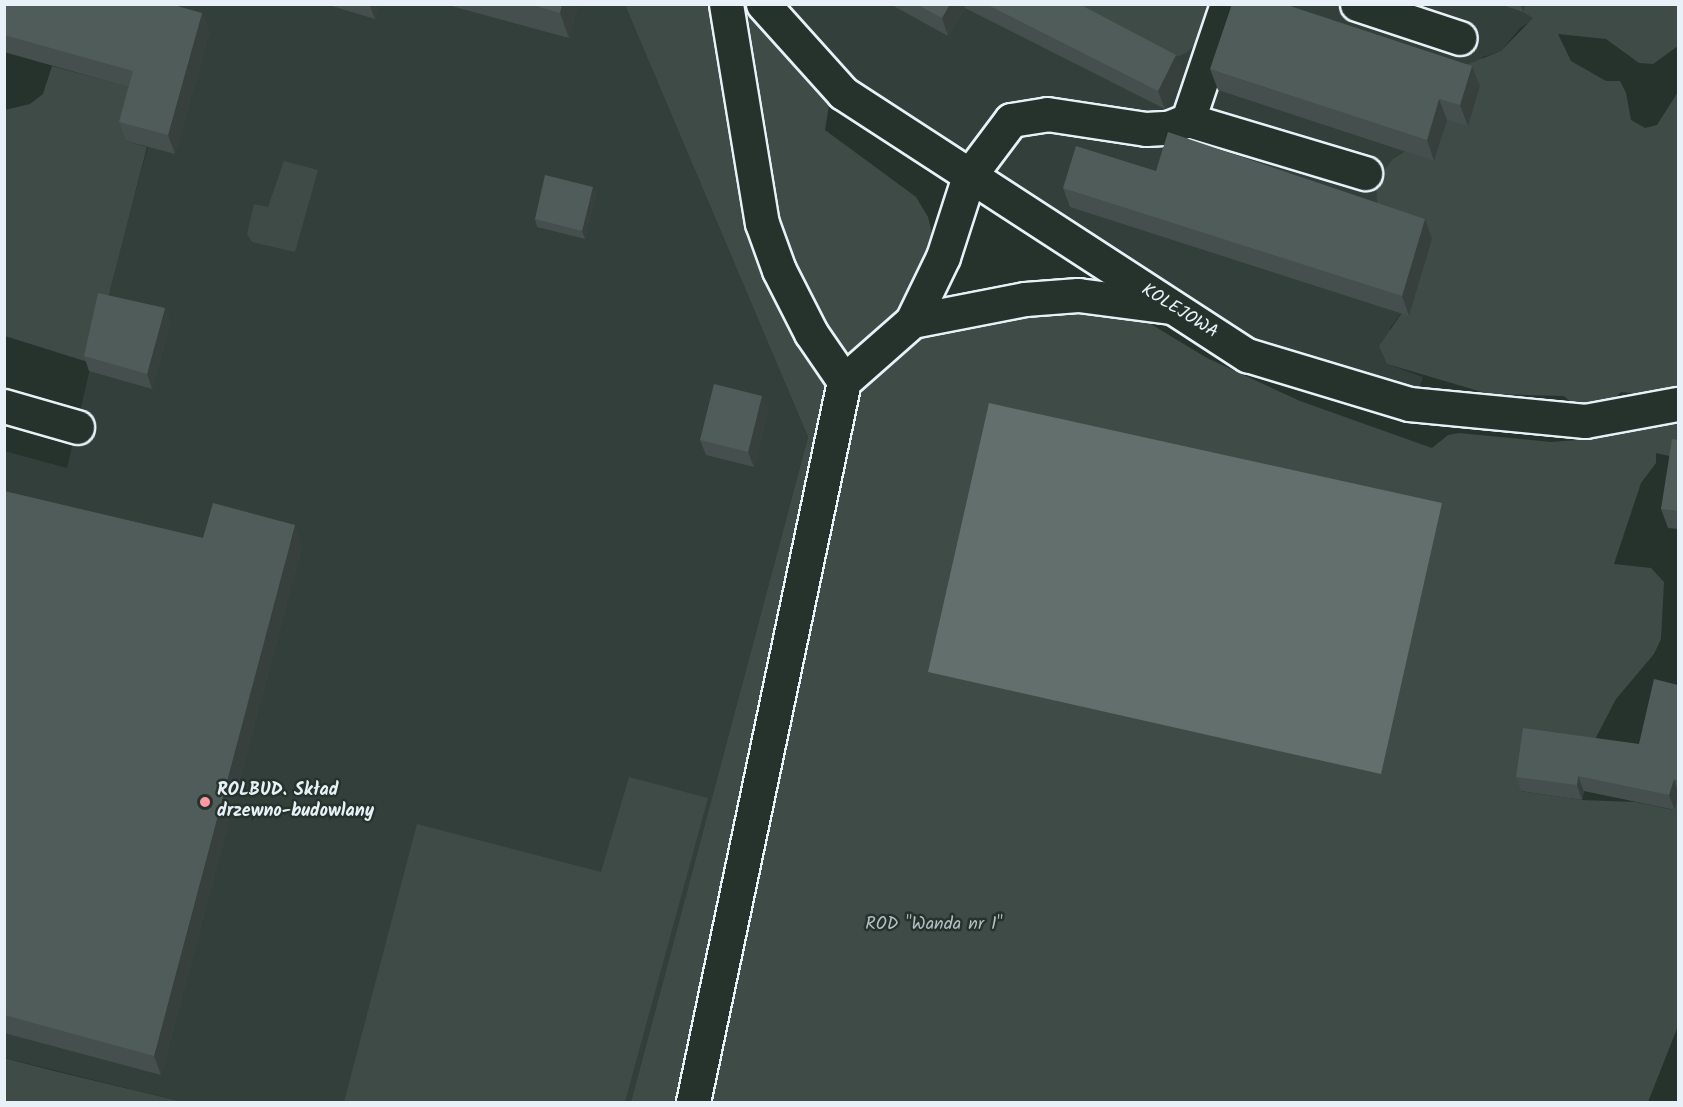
<!DOCTYPE html>
<html>
<head>
<meta charset="utf-8">
<style>
	body { margin:0 }
	#map { position:relative; width:1683px; height:1107px; overflow:hidden; background:#26332d; font-family:Kalam,sans-serif }
	div>[style] { position:absolute }
	.built>* { inset:0; background:#333f3a }
	.green>* { inset:0; background:#3e4b47 }
	.water>* { inset:0; background:#636f6d }
	.roads { filter:drop-shadow(2px 0 #e8f1f8) drop-shadow(-2px 0 #e8f1f8) drop-shadow(0 2px #e8f1f8) drop-shadow(0 -2px #e8f1f8) }
	.minor>* { height:33px; margin:-16.5px; padding:0 16.5px; transform-origin:16.5px; border-radius:16.5px; background:#26332d }
	.wall>* { inset:0; background:#454f4d }
	.shaded-wall>* { inset:0; background:#38403e }
	.building>* { inset:0; background:#505c59 }
	.dots>* { width:16px; height:16px; translate:-50% -50%; box-sizing:border-box; border:3px solid #26332d; border-radius:50% }
	span { translate:-50% -50%; white-space:nowrap; text-align:center; line-height:1.15; -webkit-text-stroke:5px #26332d; paint-order:stroke }
	.street-label { font-size:18px; color:#e8f1f8 }
	.poi-label { font-size:18px; color:#e8f1f8; font-weight:700 }
	.left { translate:0 -50%; text-align:left }
	.park-label { font-size:18px; color:#b5bfc3 }
	.frame { position:absolute; inset:0; border:6px solid #e8f1f8; pointer-events:none }
</style>
</head>
<body>
<div id="map">
	<div class="built">
		<i style="clip-path:polygon(163px 5px,625px 5px,808px 437px,631px 1102px,183px 1102px,5px 1058px,4px 451px,67px 468px,104px 308px,181px 25px)"></i>
		<i style="clip-path:polygon(782px 5px,1556px 5px,1520px 28px,1501px 51px,1483px 57px,1445px 125px,1393px 159px,1410px 301px,1390px 328px,1387px 364px,1423px 377px,1417px 395px,1251px 341px,847px 86px)"></i>
	</div>
	<div class="green">
		<i style="clip-path:polygon(1076px 4px,1214px 5px,1198px 42px,1186px 53px,1171px 59px)"></i>
		<i style="clip-path:polygon(625px 5px,743px 5px,830px 99px,825px 130px,916px 197px,928px 217px,935px 245px,890px 358px,917px 339px,947px 329px,1027px 315px,1112px 315px,1144px 320px,1207px 358px,1300px 401px,1432px 448px,1448px 435px,1459px 433px,1551px 442px,1591px 439px,1678px 420px,1678px 458px,1656px 453px,1656px 463px,1641px 483px,1614px 564px,1651px 568px,1664px 582px,1661px 639px,1654px 654px,1616px 699px,1589px 751px,1521px 791px,1582px 800px,1635px 802px,1674px 810px,1678px 795px,1678px 1026px,1648px 1102px,631px 1102px,808px 437px)"></i>
		<i style="clip-path:polygon(1526px 5px,1678px 5px,1678px 46px,1653px 64px,1639px 63px,1606px 39px,1558px 34px,1571px 61px,1606px 81px,1620px 81px,1626px 93px,1631px 120px,1645px 128px,1657px 125px,1678px 92px,1678px 383px,1671px 393px,1638px 401px,1631px 393px,1621px 392px,1606px 406px,1574px 405px,1564px 396px,1489px 394px,1387px 364px,1379px 346px,1410px 301px,1377px 205px,1376px 180px,1393px 159px,1445px 125px,1466px 65px,1501px 51px,1533px 18px,1523px 12px)"></i>
		<i style="clip-path:polygon(52px 66px,140px 90px,126px 141px,147px 147px,91px 363px,5px 336px,5px 110px,30px 104px,43px 94px)"></i>
		<i style="clip-path:polygon(284px 161px,318px 170px,295px 252px,252px 242px,247px 234px,254px 204px,268px 207px)"></i>
		<i style="clip-path:polygon(629px 777px,708px 798px,625px 1102px,344px 1102px,417px 824px,601px 872px)"></i>
		<i style="clip-path:polygon(4px 1058px,46px 1069px,183px 1102px,5px 1102px)"></i>
	</div>
	<div class="water">
		<i style="clip-path:polygon(989px 403px,1442px 503px,1381px 774px,928px 672px)"></i>
	</div>
	<div class="roads">
		<div class="minor">
			<i style="left:726px;top:4px;width:222px;rotate:80.7deg"></i>
			<i style="left:762px;top:223px;width:50px;rotate:70.1deg"></i>
			<i style="left:779px;top:270px;width:71px;rotate:63.1deg"></i>
			<i style="left:811px;top:333px;width:58px;rotate:55.5deg"></i>
			<i style="left:763px;top:4px;width:120px;rotate:48deg"></i>
			<i style="left:843px;top:93px;width:482px;rotate:33deg"></i>
			<i style="left:1247px;top:355px;width:169px;rotate:16.8deg"></i>
			<i style="left:1409px;top:404px;width:177px;rotate:5.5deg"></i>
			<i style="left:1585px;top:421px;width:95px;rotate:-10.4deg"></i>
			<i style="left:1357px;top:4px;width:108px;rotate:18.3deg"></i>
			<i style="left:1188px;top:120px;width:122px;rotate:-71.4deg"></i>
			<i style="left:912px;top:321px;width:71px;rotate:-64.2deg"></i>
			<i style="left:943px;top:257px;width:85px;rotate:-72.2deg"></i>
			<i style="left:969px;top:176px;width:70px;rotate:-53.1deg"></i>
			<i style="left:1011px;top:120px;width:36px;rotate:-9deg"></i>
			<i style="left:1047px;top:114px;width:100px;rotate:8.6deg"></i>
			<i style="left:1146px;top:129px;width:22px;rotate:-3deg"></i>
			<i style="left:1168px;top:128px;width:22px;rotate:-22deg"></i>
			<i style="left:1188px;top:120px;width:185px;rotate:16.7deg"></i>
			<i style="left:4px;top:406px;width:76px;rotate:16deg"></i>
			<i style="left:693px;top:1102px;width:737px;rotate:-78.17deg"></i>
			<i style="left:844px;top:381px;width:91px;rotate:-41.4deg"></i>
			<i style="left:912px;top:321px;width:115px;rotate:-11deg"></i>
			<i style="left:1025px;top:299px;width:53px;rotate:-4.3deg"></i>
			<i style="left:1078px;top:295px;width:93px;rotate:7.4deg"></i>
		</div>
	</div>
	<div class="wall">
		<i style="clip-path:polygon(4px 4px,202px 13px,209px 33px,175px 154px,126px 141px,119px 122px,128px 87px,4px 52px)"></i>
		<i style="clip-path:polygon(325px 4px,379px 4px,375px 19px)"></i>
		<i style="clip-path:polygon(444px 4px,578px 4px,569px 38px)"></i>
		<i style="clip-path:polygon(890px 4px,1079px 4px,1183px 73px,1165px 109px,965px 8px,948px 36px)"></i>
		<i style="clip-path:polygon(1500px 4px,1526px 4px,1523px 12px)"></i>
		<i style="clip-path:polygon(1210px 69px,1480px 86px,1468px 126px,1447px 120px,1434px 161px,1218px 90px)"></i>
		<i style="clip-path:polygon(1156px 171px,1425px 219px,1432px 239px,1409px 316px,1070px 207px,1063px 188px)"></i>
		<i style="clip-path:polygon(596px 194px,585px 239px,537px 227px,535px 219px)"></i>
		<i style="clip-path:polygon(165px 308px,170px 323px,152px 389px,89px 371px,84px 356px)"></i>
		<i style="clip-path:polygon(768px 410px,754px 467px,706px 455px,700px 440px)"></i>
		<i style="clip-path:polygon(1678px 440px,1678px 529px,1668px 528px,1661px 509px)"></i>
		<i style="clip-path:polygon(4px 491px,203px 538px,302px 545px,161px 1075px,4px 1033px)"></i>
		<i style="clip-path:polygon(1678px 685px,1678px 796px,1675px 810px,1584px 791px,1582px 800px,1521px 791px,1516px 777px,1639px 744px)"></i>
	</div>
	<div class="shaded-wall">
		<i style="clip-path:polygon(369px 4px,379px 4px,375px 19px)"></i>
		<i style="clip-path:polygon(562px 4px,578px 4px,569px 38px,560px 13px)"></i>
		<i style="clip-path:polygon(950px 4px,964px 4px,965px 8px,948px 36px,942px 18px)"></i>
		<i style="clip-path:polygon(1520px 4px,1526px 4px,1523px 12px)"></i>
		<i style="clip-path:polygon(202px 13px,209px 33px,175px 154px,168px 135px)"></i>
		<i style="clip-path:polygon(1176px 55px,1183px 73px,1165px 109px,1158px 91px)"></i>
		<i style="clip-path:polygon(1472px 66px,1480px 86px,1468px 126px,1460px 105px)"></i>
		<i style="clip-path:polygon(1439px 99px,1447px 120px,1434px 161px,1427px 140px)"></i>
		<i style="clip-path:polygon(593px 187px,596px 194px,585px 239px,582px 231px)"></i>
		<i style="clip-path:polygon(1425px 219px,1432px 239px,1409px 316px,1402px 296px)"></i>
		<i style="clip-path:polygon(165px 308px,170px 323px,152px 389px,147px 374px)"></i>
		<i style="clip-path:polygon(762px 396px,768px 410px,754px 467px,748px 452px)"></i>
		<i style="clip-path:polygon(295px 525px,302px 545px,161px 1075px,154px 1056px)"></i>
		<i style="clip-path:polygon(1578px 776px,1584px 791px,1582px 800px,1577px 785px)"></i>
		<i style="clip-path:polygon(1674px 779px,1678px 793px,1675px 810px,1669px 795px)"></i>
	</div>
	<div class="building">
		<i style="clip-path:polygon(4px 4px,170px 4px,202px 13px,168px 135px,119px 122px,133px 71px,4px 35px)"></i>
		<i style="clip-path:polygon(530px 4px,562px 4px,560px 13px)"></i>
		<i style="clip-path:polygon(916px 4px,950px 4px,942px 18px)"></i>
		<i style="clip-path:polygon(986px 4px,1079px 4px,1176px 55px,1158px 91px)"></i>
		<i style="clip-path:polygon(1232px 4px,1284px 4px,1472px 66px,1460px 105px,1439px 99px,1427px 140px,1210px 69px)"></i>
		<i style="clip-path:polygon(1168px 132px,1425px 219px,1402px 296px,1063px 188px,1076px 146px,1156px 171px)"></i>
		<i style="clip-path:polygon(545px 175px,593px 187px,582px 231px,535px 219px)"></i>
		<i style="clip-path:polygon(98px 293px,165px 308px,147px 374px,84px 356px)"></i>
		<i style="clip-path:polygon(714px 384px,762px 396px,748px 452px,700px 440px)"></i>
		<i style="clip-path:polygon(1672px 439px,1678px 440px,1678px 511px,1661px 509px)"></i>
		<i style="clip-path:polygon(4px 491px,203px 538px,213px 503px,295px 525px,154px 1056px,4px 1015px)"></i>
		<i style="clip-path:polygon(1654px 679px,1678px 685px,1678px 781px,1674px 779px,1669px 795px,1578px 776px,1577px 785px,1516px 777px,1523px 728px,1639px 744px)"></i>
	</div>
	<div class="dots">
		<i style="left:205px;top:802px;background:#ff9aa2"></i>
	</div>
	<div class="street-label">
		<span style="left:1179px;top:312px;rotate:32deg">KOLEJOWA</span>
	</div>
	<div class="poi-label">
		<span class="left" style="left:217px;top:802px">ROLBUD. Skład<br>drzewno-budowlany</span>
	</div>
	<div class="park-label">
		<span style="left:934px;top:925px">ROD "Wanda nr 1"</span>
	</div>
	<div class="frame"></div>
</div>
</body>
</html>
